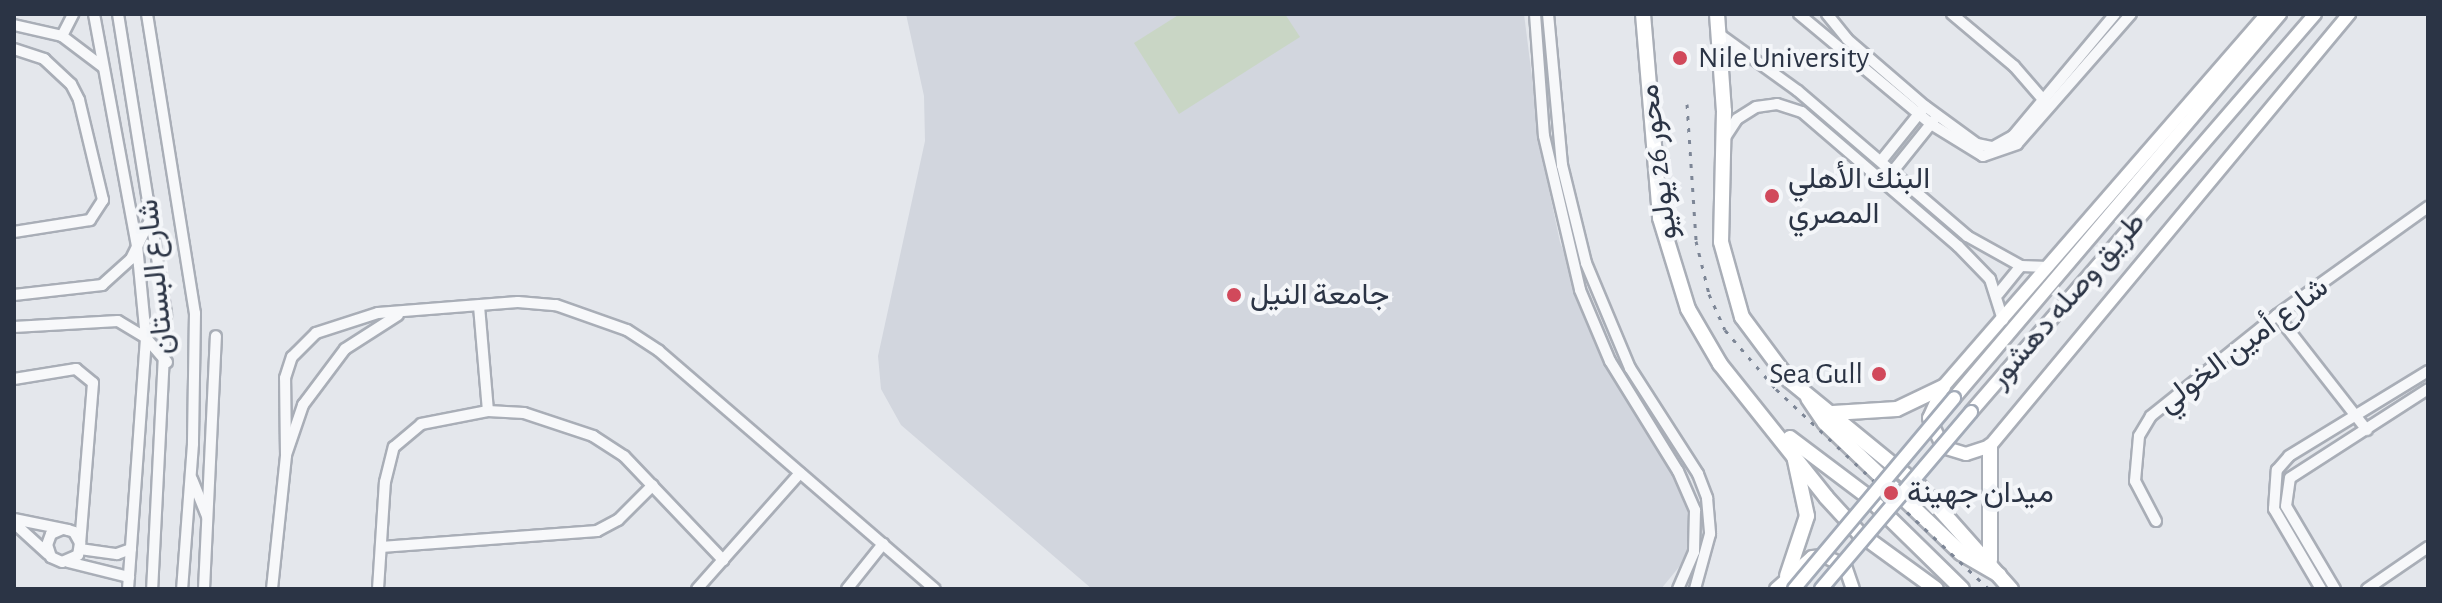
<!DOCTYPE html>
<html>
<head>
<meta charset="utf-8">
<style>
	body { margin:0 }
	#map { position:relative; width:2442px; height:603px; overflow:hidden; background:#e4e7ec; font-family:"Alegreya Sans",Vazirmatn,sans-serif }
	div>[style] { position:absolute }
	.built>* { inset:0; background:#d2d6de }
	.green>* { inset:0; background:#c9d6c5 }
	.roads { filter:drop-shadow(2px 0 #a9aeb7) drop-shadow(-2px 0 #a9aeb7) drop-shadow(0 2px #a9aeb7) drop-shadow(0 -2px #a9aeb7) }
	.minor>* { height:10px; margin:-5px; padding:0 5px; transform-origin:5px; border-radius:5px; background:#f7f8fa }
	.major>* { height:12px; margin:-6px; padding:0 6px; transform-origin:6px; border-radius:6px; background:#fff }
	.highway>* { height:14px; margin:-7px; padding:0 7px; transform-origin:7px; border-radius:7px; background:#fff }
	.rail>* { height:3px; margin-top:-1.5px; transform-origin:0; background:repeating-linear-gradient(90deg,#7d8696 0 4px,transparent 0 12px) }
	.bridges { filter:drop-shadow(2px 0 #a3abb8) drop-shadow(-2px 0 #a3abb8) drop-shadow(0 2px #a3abb8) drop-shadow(0 -2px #a3abb8) }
	.major-bridge>* { height:12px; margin:-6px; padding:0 6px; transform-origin:6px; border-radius:6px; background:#fff }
	.dots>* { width:22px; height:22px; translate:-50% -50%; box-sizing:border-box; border:4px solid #f4f6f9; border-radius:50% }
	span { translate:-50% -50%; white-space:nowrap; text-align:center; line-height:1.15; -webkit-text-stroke:8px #f4f6f9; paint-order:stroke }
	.poi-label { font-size:30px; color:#2b3445 }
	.left { translate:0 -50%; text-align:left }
	.right { translate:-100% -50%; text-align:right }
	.street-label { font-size:30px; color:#2b3445 }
	.frame { position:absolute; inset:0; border:16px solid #2b3445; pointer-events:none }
</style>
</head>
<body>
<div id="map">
	<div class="built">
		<i style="clip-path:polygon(906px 14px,1524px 14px,1542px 156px,1560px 242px,1603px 357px,1685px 490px,1691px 544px,1679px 567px,1661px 589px,1092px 589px,901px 425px,881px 389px,878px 356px,925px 141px,924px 96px)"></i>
	</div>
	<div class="green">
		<i style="clip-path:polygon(1180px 14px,1285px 14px,1300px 37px,1179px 114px,1134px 43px)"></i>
	</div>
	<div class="roads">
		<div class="minor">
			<i style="left:94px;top:14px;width:235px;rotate:79.5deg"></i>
			<i style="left:137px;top:245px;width:93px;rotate:84.5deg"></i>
			<i style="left:146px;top:338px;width:252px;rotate:94.1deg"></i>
			<i style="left:118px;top:14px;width:305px;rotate:80.9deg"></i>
			<i style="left:166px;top:315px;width:274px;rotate:92.9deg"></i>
			<i style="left:147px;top:14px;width:303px;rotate:80.9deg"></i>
			<i style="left:195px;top:313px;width:131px;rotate:90.9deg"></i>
			<i style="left:193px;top:444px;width:145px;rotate:94.3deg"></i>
			<i style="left:1535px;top:14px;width:122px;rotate:85.8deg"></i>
			<i style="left:1544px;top:136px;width:158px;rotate:76.8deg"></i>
			<i style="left:1580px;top:290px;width:77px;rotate:67.1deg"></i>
			<i style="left:1610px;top:361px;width:129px;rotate:58.3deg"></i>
			<i style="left:1678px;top:471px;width:43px;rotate:66.4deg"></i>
			<i style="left:1695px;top:510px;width:42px;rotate:91.4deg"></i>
			<i style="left:1694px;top:552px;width:40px;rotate:113.4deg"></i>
			<i style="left:1548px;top:14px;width:152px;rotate:84.7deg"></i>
			<i style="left:1562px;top:165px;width:101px;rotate:76.2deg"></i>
			<i style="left:1586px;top:263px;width:114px;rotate:67.3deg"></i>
			<i style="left:1630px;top:368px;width:126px;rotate:57.3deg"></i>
			<i style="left:1698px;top:474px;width:26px;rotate:69deg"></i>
			<i style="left:1707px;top:498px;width:36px;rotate:85deg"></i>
			<i style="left:1710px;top:534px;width:57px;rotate:105.3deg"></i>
			<i style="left:1799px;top:14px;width:172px;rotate:39.8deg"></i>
			<i style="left:1931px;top:124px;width:61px;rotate:31.6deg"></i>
			<i style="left:1983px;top:156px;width:36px;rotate:-19deg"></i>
			<i style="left:2017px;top:144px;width:173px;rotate:-48.8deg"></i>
			<i style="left:1827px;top:14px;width:32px;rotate:51deg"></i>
			<i style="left:1847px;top:39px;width:103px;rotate:40.7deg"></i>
			<i style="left:1925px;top:106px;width:64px;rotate:36.2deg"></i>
			<i style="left:1977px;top:144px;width:16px;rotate:11deg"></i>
			<i style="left:1993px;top:147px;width:23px;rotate:-29deg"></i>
			<i style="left:2013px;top:136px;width:159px;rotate:-50.1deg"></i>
			<i style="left:1952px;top:14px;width:81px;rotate:40deg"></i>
			<i style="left:2014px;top:66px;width:49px;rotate:49.1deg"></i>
			<i style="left:14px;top:25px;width:49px;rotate:12.9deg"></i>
			<i style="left:62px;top:36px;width:51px;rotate:37.1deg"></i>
			<i style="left:1719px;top:34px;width:97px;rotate:35.8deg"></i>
			<i style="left:1798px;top:91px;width:223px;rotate:40.6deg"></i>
			<i style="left:1967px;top:236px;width:62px;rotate:29.1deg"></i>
			<i style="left:2021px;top:266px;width:27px;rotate:2deg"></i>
			<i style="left:62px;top:36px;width:25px;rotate:-63deg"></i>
			<i style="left:14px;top:49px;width:32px;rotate:18deg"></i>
			<i style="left:44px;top:59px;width:37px;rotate:43deg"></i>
			<i style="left:71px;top:84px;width:18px;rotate:63deg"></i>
			<i style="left:79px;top:100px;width:103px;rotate:76.5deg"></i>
			<i style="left:103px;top:200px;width:24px;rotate:123deg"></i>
			<i style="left:90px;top:220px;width:77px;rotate:171deg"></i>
			<i style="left:1726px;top:136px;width:20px;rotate:-57deg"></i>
			<i style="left:1737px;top:119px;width:22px;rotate:-32deg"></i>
			<i style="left:1756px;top:107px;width:21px;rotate:-8deg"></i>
			<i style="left:1777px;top:104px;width:26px;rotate:18deg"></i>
			<i style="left:1802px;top:112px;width:206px;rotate:40.7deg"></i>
			<i style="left:1958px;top:246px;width:46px;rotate:45.9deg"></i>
			<i style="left:1990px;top:279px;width:43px;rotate:72.4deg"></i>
			<i style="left:1881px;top:161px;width:65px;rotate:-51.2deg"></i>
			<i style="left:1893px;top:171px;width:65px;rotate:-51.2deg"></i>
			<i style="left:1998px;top:294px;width:36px;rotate:-51deg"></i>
			<i style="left:14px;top:295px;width:89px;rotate:-6.5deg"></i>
			<i style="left:102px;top:285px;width:39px;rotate:-42deg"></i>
			<i style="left:131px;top:259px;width:46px;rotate:-64deg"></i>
			<i style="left:479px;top:306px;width:105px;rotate:85.1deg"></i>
			<i style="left:2277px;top:315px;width:146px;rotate:52deg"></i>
			<i style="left:14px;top:327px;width:104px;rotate:-3.3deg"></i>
			<i style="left:118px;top:321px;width:33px;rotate:31deg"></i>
			<i style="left:146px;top:338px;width:32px;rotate:49deg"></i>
			<i style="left:14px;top:379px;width:63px;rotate:-9.2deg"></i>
			<i style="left:76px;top:369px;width:22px;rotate:39deg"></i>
			<i style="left:93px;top:383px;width:161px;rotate:94.6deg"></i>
			<i style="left:286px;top:455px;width:77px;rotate:-90.7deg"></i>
			<i style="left:285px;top:378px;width:22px;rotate:-72deg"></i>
			<i style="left:292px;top:357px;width:34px;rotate:-45deg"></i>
			<i style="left:316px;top:333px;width:65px;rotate:-17.9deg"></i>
			<i style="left:378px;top:313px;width:140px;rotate:-4.5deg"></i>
			<i style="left:518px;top:302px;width:38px;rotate:5deg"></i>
			<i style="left:556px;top:305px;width:75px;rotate:19.4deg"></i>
			<i style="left:627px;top:330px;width:38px;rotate:33deg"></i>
			<i style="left:659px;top:351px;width:364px;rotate:40.8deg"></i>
			<i style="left:192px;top:479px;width:40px;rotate:68deg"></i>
			<i style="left:14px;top:519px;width:55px;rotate:11.5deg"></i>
			<i style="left:68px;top:530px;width:6px;rotate:18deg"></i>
			<i style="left:74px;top:532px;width:13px;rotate:61deg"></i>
			<i style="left:80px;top:543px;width:12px;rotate:99deg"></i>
			<i style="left:78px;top:555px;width:17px;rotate:156deg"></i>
			<i style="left:62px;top:562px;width:12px;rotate:-156deg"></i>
			<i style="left:51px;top:557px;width:13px;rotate:-108deg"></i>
			<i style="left:47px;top:545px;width:12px;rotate:-70deg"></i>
			<i style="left:51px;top:534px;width:12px;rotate:-24deg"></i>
			<i style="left:2156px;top:521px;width:45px;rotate:-117.7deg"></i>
			<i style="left:2135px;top:481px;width:45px;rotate:-84.9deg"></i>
			<i style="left:2139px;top:436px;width:23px;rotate:-59deg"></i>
			<i style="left:2151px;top:416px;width:161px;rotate:-38.7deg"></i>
			<i style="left:2277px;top:315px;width:186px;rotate:-35.6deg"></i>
			<i style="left:14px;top:523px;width:46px;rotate:42.4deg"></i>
			<i style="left:381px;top:547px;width:217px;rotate:-4.2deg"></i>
			<i style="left:597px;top:531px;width:24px;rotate:-28deg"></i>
			<i style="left:618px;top:520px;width:49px;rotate:-45deg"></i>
			<i style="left:80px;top:549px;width:37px;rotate:8deg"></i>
			<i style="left:117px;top:554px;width:15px;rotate:-20deg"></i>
			<i style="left:68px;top:562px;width:63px;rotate:13.8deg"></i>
			<i style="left:204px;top:589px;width:253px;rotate:-87.3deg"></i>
			<i style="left:272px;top:589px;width:135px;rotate:-84deg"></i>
			<i style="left:286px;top:455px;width:53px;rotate:-71.2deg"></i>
			<i style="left:303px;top:405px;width:70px;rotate:-53.1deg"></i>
			<i style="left:345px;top:349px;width:63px;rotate:-32.7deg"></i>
			<i style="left:378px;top:589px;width:107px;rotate:-86.3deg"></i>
			<i style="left:385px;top:482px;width:36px;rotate:-76deg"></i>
			<i style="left:394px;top:447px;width:35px;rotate:-40deg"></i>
			<i style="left:421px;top:424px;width:68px;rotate:-11deg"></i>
			<i style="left:488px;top:411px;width:36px;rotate:3deg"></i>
			<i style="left:524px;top:413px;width:73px;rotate:18.4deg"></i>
			<i style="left:593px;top:436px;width:37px;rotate:33deg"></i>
			<i style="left:624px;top:456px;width:144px;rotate:46.4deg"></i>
			<i style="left:697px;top:589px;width:155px;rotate:-48.4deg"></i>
			<i style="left:847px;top:589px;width:58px;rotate:-51.3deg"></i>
			<i style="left:2321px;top:589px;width:93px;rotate:-120.4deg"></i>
			<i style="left:2274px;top:509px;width:39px;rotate:-86deg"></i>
			<i style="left:2277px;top:470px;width:18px;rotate:-49deg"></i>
			<i style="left:2289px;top:456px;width:163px;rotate:-31.4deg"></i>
			<i style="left:2335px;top:589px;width:96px;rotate:-120.6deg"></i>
			<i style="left:2286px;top:506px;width:28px;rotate:-82deg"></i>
			<i style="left:2290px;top:478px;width:164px;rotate:-32.8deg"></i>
			<i style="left:2367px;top:589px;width:74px;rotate:-34.5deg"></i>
		</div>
		<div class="major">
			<i style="left:2267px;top:14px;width:494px;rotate:131deg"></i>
			<i style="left:1943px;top:387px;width:34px;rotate:114deg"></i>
			<i style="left:1929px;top:418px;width:32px;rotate:64deg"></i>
			<i style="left:1943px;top:447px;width:24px;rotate:17deg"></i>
			<i style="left:1966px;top:454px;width:25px;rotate:-18deg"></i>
			<i style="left:1990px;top:446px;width:562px;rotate:-50.27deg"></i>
			<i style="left:1954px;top:398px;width:504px;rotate:-49.67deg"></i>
			<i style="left:1971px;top:412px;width:526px;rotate:-49.16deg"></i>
			<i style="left:1776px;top:589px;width:48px;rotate:-41.6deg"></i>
			<i style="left:1812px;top:557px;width:12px;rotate:-5deg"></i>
			<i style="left:1824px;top:556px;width:23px;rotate:25deg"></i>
			<i style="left:1845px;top:566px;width:24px;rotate:71deg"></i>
		</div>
		<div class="highway">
			<i style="left:1643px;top:14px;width:205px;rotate:85.2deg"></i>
			<i style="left:1660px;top:218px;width:95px;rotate:72.9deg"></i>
			<i style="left:1688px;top:309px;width:64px;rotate:59.8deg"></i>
			<i style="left:1720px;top:364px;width:170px;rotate:51.4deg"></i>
			<i style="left:1826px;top:497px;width:49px;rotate:47.5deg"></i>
			<i style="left:1859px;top:533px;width:95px;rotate:36deg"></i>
			<i style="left:1717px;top:14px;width:97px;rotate:85.9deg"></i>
			<i style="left:1724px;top:111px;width:131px;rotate:91.3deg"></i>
			<i style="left:1721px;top:242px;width:78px;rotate:74.4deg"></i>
			<i style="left:1742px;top:317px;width:79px;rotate:53.3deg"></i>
			<i style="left:1789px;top:380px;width:169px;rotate:39.2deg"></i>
			<i style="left:1920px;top:487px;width:137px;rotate:48.3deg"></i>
			<i style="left:1808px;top:398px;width:30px;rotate:56deg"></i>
			<i style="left:1825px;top:423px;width:188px;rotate:43.7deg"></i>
			<i style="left:1961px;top:553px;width:44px;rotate:30.1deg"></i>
			<i style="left:1833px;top:413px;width:64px;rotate:-3.6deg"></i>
			<i style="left:1897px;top:409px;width:51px;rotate:-25.6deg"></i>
			<i style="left:1790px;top:438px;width:96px;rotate:37deg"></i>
			<i style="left:1867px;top:496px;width:133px;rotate:44.4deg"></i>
			<i style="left:1990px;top:446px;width:114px;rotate:90deg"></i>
			<i style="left:1787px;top:576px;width:63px;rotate:-71.6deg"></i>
			<i style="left:1807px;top:516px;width:61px;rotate:-102.2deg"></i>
		</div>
	</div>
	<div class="rail">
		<i style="left:1687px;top:104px;width:137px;rotate:86.2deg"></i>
		<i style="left:1696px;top:241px;width:55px;rotate:76.2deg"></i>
		<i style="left:1709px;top:294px;width:39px;rotate:66deg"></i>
		<i style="left:1725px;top:330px;width:78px;rotate:49.2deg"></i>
		<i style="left:1776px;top:389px;width:292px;rotate:43.2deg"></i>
	</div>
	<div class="bridges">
		<div class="major-bridge">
			<i style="left:1794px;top:589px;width:249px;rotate:-50deg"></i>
			<i style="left:1821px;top:589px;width:232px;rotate:-49.7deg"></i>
		</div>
	</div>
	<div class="dots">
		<i style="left:1680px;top:58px;background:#d1495b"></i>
		<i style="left:1772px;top:196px;background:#d1495b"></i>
		<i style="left:1234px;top:295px;background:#d1495b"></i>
		<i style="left:1879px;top:374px;background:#d1495b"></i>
		<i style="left:1891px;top:493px;background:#d1495b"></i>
	</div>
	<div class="poi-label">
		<span class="left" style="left:1698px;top:58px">Nile University</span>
		<span class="left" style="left:1788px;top:196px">البنك الأهلي<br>المصري</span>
		<span class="left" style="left:1250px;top:295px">جامعة النيل</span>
		<span class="right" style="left:1863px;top:374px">Sea Gull</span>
		<span class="left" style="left:1907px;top:493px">ميدان جهينة</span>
	</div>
	<div class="street-label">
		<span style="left:1658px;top:162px;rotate:-97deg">محور 26 يوليو</span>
		<span style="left:156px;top:277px;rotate:-96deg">شارع البستان</span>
		<span style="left:2067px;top:300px;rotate:-49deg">طريق وصله دهشور</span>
		<span style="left:2243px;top:345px;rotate:-37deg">شارع أمين الخولي</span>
	</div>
	<div class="frame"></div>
</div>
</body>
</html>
